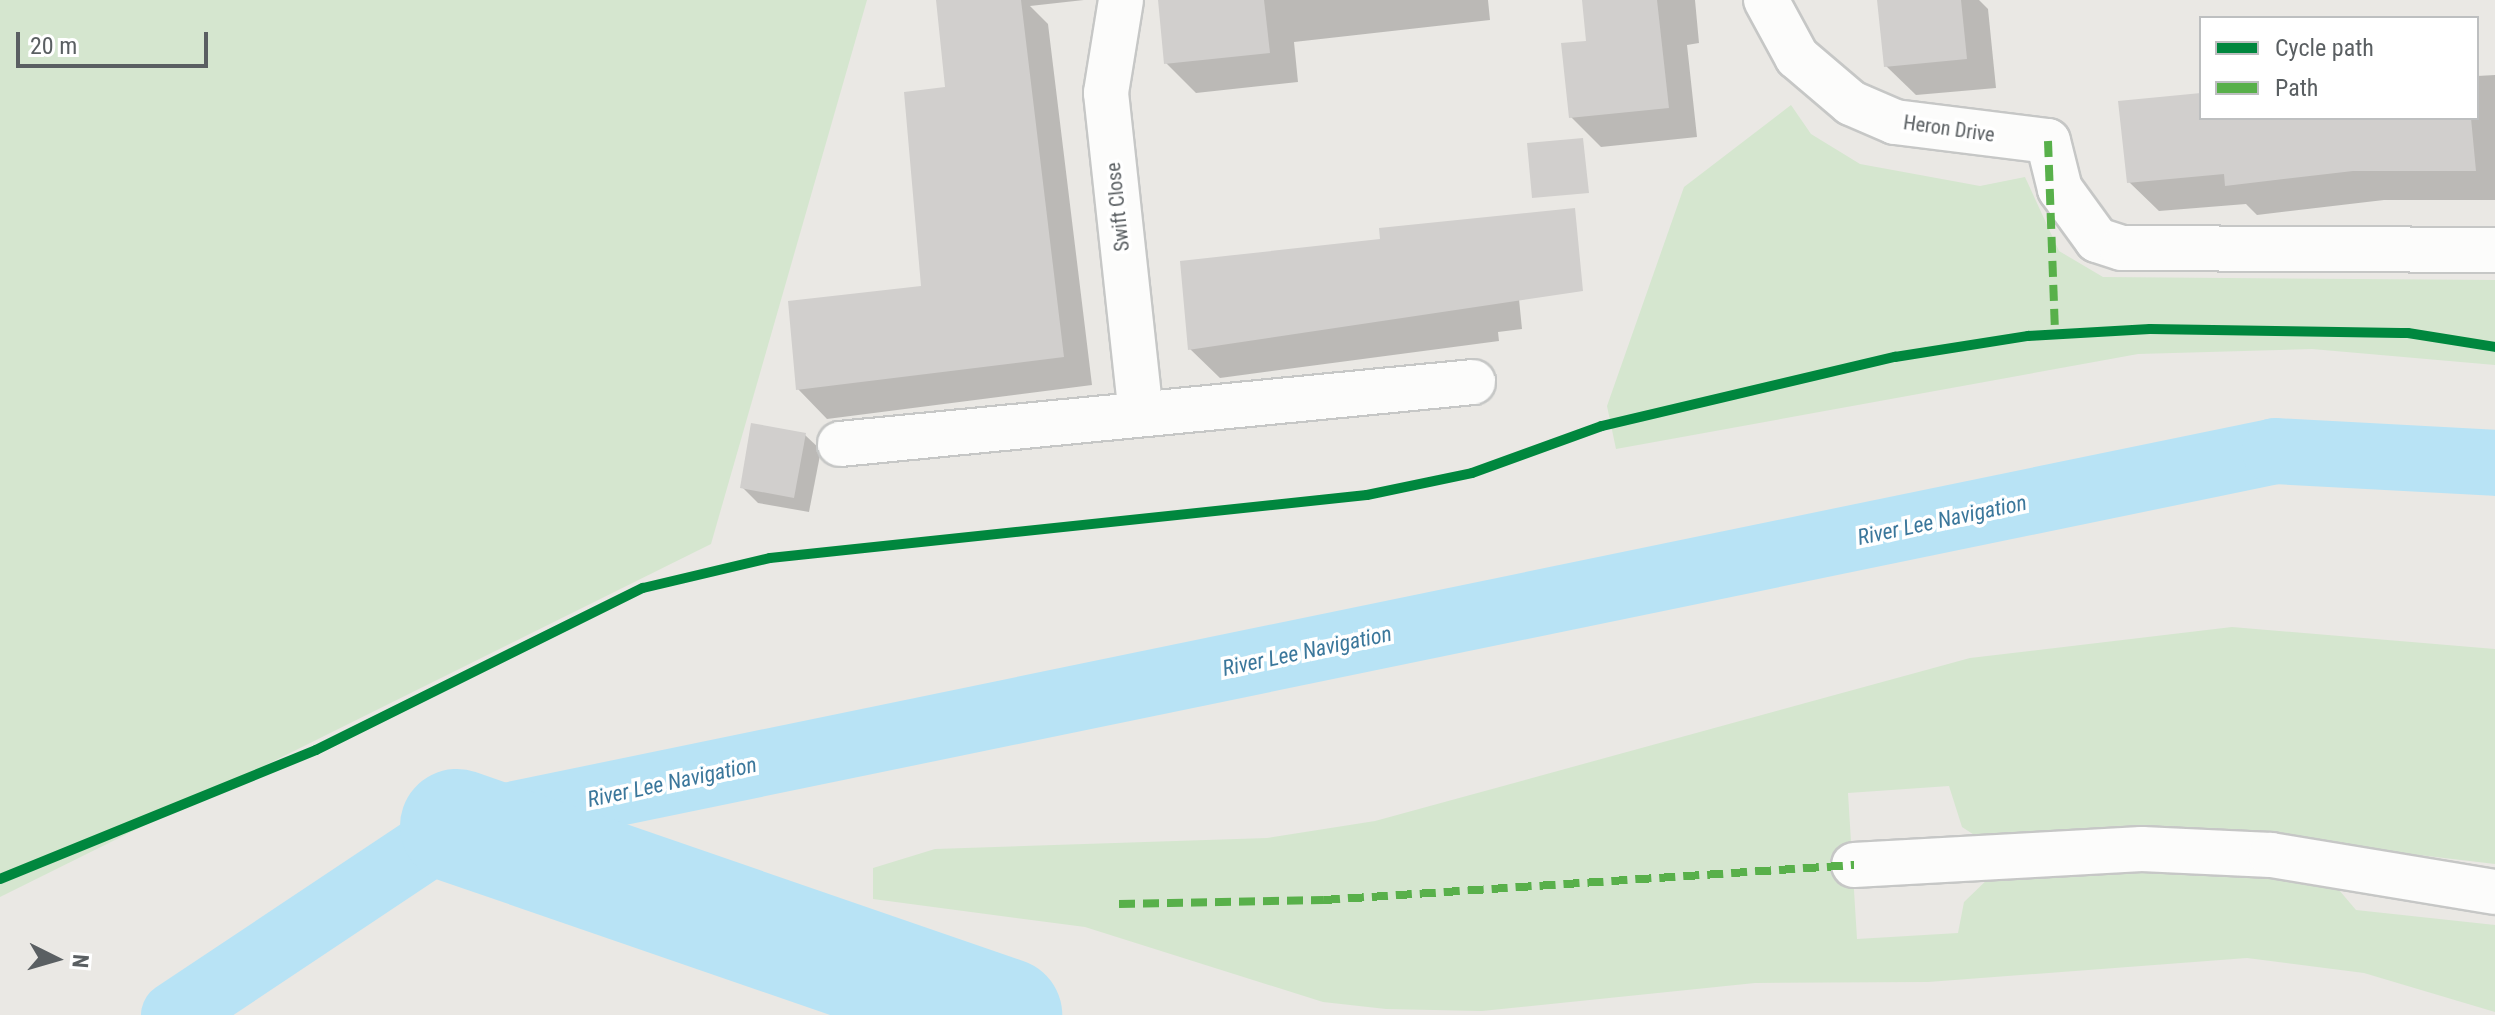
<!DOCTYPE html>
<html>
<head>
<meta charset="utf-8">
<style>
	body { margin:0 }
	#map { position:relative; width:2495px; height:1015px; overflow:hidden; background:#eae8e4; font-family:"Roboto Condensed",sans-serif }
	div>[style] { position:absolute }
	.green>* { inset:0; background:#d5e6cf }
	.shadow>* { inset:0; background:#0003 }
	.canal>* { height:66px; margin:-33px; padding:0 33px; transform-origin:33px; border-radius:33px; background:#b8e3f5 }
	.river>* { height:114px; margin:-57px; padding:0 57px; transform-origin:57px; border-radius:57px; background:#b8e3f5 }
	.building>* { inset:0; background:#d1cfcd }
	.roads { filter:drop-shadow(2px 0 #c6c7c6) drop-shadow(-2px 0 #c6c7c6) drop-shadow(0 2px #c6c7c6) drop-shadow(0 -2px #c6c7c6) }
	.minor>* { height:44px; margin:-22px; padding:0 22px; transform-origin:22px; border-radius:22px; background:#fcfcfb }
	.quiet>* { height:8px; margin-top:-4px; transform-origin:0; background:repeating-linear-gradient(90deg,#58b04a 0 16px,transparent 0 24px) }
	.cycleway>* { height:10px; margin:-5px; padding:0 5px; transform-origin:5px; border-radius:5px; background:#00873e }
	span { translate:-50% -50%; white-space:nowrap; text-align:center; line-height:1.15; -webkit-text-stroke:7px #fff; paint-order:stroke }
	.street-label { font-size:20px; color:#5a5f62 }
	.water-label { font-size:22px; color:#3b779b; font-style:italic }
	.legend { position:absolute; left:2199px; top:16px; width:280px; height:104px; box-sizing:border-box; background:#fff; border:2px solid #bdbfc0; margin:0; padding:10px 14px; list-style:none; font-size:24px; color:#5a5f62 }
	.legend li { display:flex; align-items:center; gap:16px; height:40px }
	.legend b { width:40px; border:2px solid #bdbfc0 }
	.north { position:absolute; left:16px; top:919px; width:80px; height:80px; -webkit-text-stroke:6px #fff; paint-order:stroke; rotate:95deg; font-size:22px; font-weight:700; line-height:32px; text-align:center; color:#5a5f62 }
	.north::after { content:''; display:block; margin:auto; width:28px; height:36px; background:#5a5f62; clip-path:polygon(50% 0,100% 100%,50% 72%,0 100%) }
	.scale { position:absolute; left:16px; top:32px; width:192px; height:36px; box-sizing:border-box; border:4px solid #5a5f62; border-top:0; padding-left:10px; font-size:24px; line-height:28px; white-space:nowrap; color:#5a5f62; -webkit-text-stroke:6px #fff; paint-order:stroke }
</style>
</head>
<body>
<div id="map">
	<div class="green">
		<i style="clip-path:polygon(0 0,867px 0,711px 544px,0 897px)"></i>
		<i style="clip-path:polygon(1791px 105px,1811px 134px,1860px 164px,1980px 186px,2025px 177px,2059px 251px,2103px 277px,2495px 280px,2495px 365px,2312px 349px,2138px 354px,1616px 449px,1607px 406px,1684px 187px)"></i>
		<i style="clip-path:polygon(2232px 627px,2495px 649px,2495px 864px,2300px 841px,1985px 842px,1962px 827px,1949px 786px,1848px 793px,1857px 939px,1958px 933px,1964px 902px,1992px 875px,2067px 868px,2328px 877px,2356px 910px,2495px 925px,2495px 1012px,2364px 973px,2247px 958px,1928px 982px,1755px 983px,1482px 1011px,1386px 1009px,1323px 1002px,1085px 927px,873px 899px,873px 868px,935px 849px,1267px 838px,1375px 821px,1970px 658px)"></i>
	</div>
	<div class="shadow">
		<i style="clip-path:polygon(964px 0,1084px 0,1030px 6px,1048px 24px,1092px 385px,827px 419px,798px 389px,923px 288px)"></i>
		<i style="clip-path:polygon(1160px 0,1488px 0,1490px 20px,1294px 42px,1298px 82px,1196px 93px,1166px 63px)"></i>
		<i style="clip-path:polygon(1584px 0,1695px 0,1699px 43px,1687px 45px,1697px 137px,1601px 147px,1571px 117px,1588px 42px)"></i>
		<i style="clip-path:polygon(1879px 0,1979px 0,1988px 9px,1996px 88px,1916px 95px,1886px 66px)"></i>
		<i style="clip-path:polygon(2495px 75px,2495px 200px,2384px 200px,2257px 215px,2246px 204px,2159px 211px,2129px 182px,2201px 97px,2201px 118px,2477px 118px,2477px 76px)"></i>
		<i style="clip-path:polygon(1383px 241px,1514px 249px,1522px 329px,1498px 332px,1499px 341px,1220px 378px,1190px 349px)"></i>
		<i style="clip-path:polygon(805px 435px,821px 450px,809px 512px,758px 503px,742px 487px)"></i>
	</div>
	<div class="canal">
		<i style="left:174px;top:1015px;width:340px;rotate:-33.7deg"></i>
		<i style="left:457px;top:826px;width:1856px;rotate:-11.65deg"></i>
		<i style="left:2275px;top:451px;width:220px;rotate:3.1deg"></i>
	</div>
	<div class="river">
		<i style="left:457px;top:826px;width:580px;rotate:19.03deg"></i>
	</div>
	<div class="building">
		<i style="clip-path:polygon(936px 0,1021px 0,1064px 357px,796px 390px,788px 301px,921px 286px,904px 92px,945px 87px)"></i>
		<i style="clip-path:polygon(1158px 0,1264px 0,1270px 53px,1164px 64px)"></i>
		<i style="clip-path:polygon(1582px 0,1657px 0,1669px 108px,1569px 118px,1561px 43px,1586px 41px)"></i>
		<i style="clip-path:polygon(1877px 0,1961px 0,1967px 59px,1884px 67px)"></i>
		<i style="clip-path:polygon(2201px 93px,2201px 118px,2471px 118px,2476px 171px,2353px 171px,2225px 186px,2224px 174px,2127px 183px,2118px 101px)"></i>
		<i style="clip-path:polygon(1583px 138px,1589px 193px,1532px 198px,1527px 143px)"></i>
		<i style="clip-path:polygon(1575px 208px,1583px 291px,1188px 350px,1180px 261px,1380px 239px,1379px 228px)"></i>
		<i style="clip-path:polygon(751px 423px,806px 433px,794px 498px,740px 488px)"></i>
	</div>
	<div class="roads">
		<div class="minor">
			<i style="left:1121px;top:0;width:94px;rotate:99.2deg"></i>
			<i style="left:1106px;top:93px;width:323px;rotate:83.8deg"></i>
			<i style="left:1766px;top:0;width:65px;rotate:61.5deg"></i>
			<i style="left:1797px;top:57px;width:71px;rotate:40.4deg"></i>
			<i style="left:1851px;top:103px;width:48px;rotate:23.4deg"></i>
			<i style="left:1895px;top:122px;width:154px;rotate:7.1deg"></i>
			<i style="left:2048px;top:141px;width:49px;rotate:76deg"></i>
			<i style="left:2060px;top:189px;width:63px;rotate:54deg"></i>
			<i style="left:2097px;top:240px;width:26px;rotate:18deg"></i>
			<i style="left:2122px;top:248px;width:373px;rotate:0.3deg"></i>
			<i style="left:840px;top:444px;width:636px;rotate:-5.59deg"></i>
			<i style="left:1854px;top:865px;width:288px;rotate:-3.2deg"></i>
			<i style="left:2142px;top:849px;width:129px;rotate:2.7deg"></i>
			<i style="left:2271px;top:855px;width:227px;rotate:9.4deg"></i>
		</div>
	</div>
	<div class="quiet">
		<i style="left:2048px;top:141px;width:194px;rotate:87.9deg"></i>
		<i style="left:1119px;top:904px;width:205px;rotate:-1.1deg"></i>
		<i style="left:1324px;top:900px;width:531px;rotate:-3.78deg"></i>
	</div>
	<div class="cycleway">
		<i style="left:0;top:879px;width:341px;rotate:-22.2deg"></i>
		<i style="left:316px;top:750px;width:365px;rotate:-26.4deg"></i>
		<i style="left:643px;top:588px;width:130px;rotate:-13.3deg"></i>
		<i style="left:770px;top:558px;width:600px;rotate:-6.02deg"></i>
		<i style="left:1367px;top:495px;width:107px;rotate:-11.8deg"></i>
		<i style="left:1472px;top:473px;width:138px;rotate:-19.9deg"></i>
		<i style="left:1602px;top:426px;width:301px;rotate:-13.3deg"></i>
		<i style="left:1895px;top:357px;width:135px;rotate:-9deg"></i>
		<i style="left:2028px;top:336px;width:122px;rotate:-3.3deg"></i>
		<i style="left:2150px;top:329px;width:258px;rotate:0.9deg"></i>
		<i style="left:2408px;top:333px;width:88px;rotate:9.1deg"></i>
	</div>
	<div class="street-label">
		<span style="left:1949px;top:129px;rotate:8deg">Heron Drive</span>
		<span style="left:1118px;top:207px;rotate:-96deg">Swift Close</span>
	</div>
	<div class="water-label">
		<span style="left:1942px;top:520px;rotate:-12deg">River Lee Navigation</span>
		<span style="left:1307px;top:651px;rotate:-12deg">River Lee Navigation</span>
		<span style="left:672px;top:782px;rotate:-12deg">River Lee Navigation</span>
	</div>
	<ul class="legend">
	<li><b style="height:10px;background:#00873e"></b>Cycle path</li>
	<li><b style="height:10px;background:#58b04a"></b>Path</li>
	</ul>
	<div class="north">N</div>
	<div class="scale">20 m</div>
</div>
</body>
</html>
